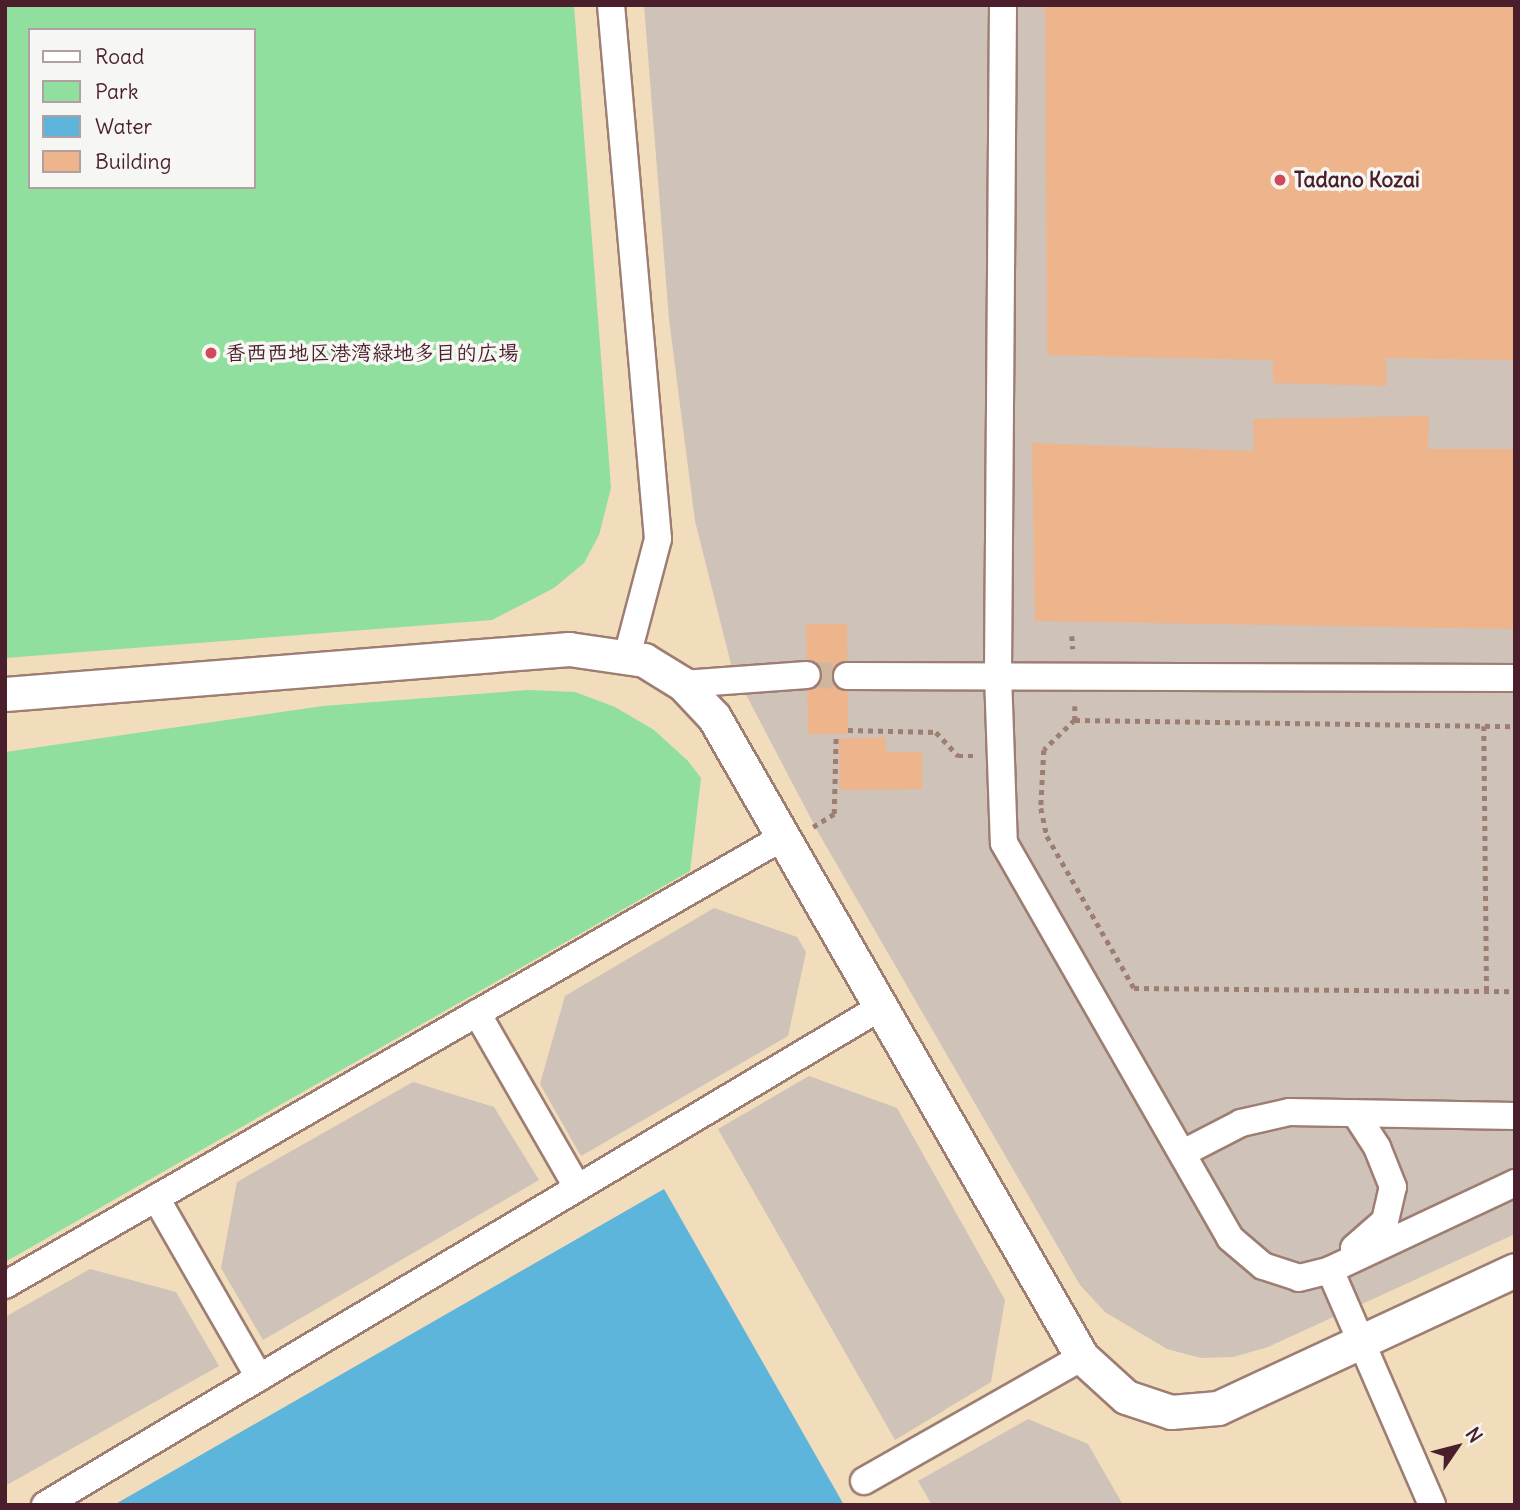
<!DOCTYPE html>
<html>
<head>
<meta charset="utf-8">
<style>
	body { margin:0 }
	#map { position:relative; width:1520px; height:1510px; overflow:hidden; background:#f1dcbb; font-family:Delius,"Klee One",sans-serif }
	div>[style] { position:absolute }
	.industrial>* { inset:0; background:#cec2b9 }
	.green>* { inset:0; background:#90df9e }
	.water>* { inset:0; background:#5eb5db }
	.building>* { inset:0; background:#eeb48c }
	.minor-tunnel>* { height:26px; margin-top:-13px; transform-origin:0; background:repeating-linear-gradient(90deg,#d0b69e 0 26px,transparent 0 39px) }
	.path>* { height:4.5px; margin-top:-2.25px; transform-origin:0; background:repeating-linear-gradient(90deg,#9e7e73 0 5px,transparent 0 10px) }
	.roads { filter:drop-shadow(2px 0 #9e7e73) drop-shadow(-2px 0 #9e7e73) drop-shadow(0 2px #9e7e73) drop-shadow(0 -2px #9e7e73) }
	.minor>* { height:26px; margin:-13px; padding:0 13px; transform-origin:13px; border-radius:13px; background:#fff }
	.tertiary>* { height:33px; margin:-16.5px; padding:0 16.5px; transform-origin:16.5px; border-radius:16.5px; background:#fff }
	.dots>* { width:19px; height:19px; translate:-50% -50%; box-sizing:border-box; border:4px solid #f6f6f2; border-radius:50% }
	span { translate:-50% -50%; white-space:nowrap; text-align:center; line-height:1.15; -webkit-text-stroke:7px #f6f6f2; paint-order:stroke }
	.poi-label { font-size:21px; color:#4a1f2b; font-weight:700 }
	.left { translate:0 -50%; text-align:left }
	.frame { position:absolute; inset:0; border:7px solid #4a1f2b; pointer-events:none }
	.legend { position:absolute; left:28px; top:28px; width:228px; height:161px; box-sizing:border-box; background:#f6f6f2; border:2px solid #b1a0a2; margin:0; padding:9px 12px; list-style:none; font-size:21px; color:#4a1f2b }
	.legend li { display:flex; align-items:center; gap:14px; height:35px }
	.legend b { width:35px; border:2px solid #b1a0a2 }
	.north { position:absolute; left:1422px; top:1412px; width:70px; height:70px; -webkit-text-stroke:5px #f6f6f2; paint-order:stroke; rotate:55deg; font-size:19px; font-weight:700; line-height:28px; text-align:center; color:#4a1f2b }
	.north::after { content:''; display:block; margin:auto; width:24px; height:32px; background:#4a1f2b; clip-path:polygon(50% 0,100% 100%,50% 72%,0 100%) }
</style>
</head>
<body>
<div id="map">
	<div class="industrial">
		<i style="clip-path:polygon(644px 5px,1515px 5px,1515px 1234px,1268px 1347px,1233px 1357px,1201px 1358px,1167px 1349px,1105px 1312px,1080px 1285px,818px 832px,732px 668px,695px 521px,669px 319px)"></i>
		<i style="clip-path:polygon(714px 908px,797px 937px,806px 952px,788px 1036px,581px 1156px,540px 1084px,565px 996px)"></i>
		<i style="clip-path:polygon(809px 1076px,897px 1108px,1005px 1300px,991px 1382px,895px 1440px,718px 1129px)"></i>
		<i style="clip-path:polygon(413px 1082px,494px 1107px,539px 1180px,263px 1340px,221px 1268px,237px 1182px)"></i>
		<i style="clip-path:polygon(90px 1269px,176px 1292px,219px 1366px,5px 1486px,5px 1317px)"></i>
		<i style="clip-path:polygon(1028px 1419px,1088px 1444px,1123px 1505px,932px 1505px,918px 1481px)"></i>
	</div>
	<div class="green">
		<i style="clip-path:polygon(evenodd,5px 5px,574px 5px,611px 488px,599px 535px,584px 563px,554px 588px,492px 620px,5px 658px,5px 5px,30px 30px,254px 30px,254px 187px,30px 187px,30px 30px)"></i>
		<i style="clip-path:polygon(528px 690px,575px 692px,615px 707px,654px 730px,688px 761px,701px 778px,690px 871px,5px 1262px,5px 752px,323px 706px)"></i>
	</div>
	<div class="water">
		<i style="clip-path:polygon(664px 1189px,844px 1505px,114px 1505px,119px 1502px)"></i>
	</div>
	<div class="building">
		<i style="clip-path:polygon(1045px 5px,1515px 5px,1515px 360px,1386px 358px,1387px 386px,1273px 383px,1273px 360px,1047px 355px)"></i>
		<i style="clip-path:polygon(1429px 416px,1428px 449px,1515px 449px,1515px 629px,1035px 621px,1032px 443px,1254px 451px,1253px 419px)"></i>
		<i style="clip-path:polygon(806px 624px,847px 624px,848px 734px,808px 734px)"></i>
		<i style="clip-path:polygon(886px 737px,886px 752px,922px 752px,922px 789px,840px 790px,839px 739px)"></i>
	</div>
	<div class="minor-tunnel">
		<i style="left:807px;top:675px;width:40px;rotate:1.4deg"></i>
	</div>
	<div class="path">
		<i style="left:1072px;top:636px;width:13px;rotate:86deg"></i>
		<i style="left:1075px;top:706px;width:14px;rotate:90deg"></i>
		<i style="left:1075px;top:720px;width:440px;rotate:0.8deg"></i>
		<i style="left:1075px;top:720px;width:43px;rotate:135.9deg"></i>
		<i style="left:1044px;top:750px;width:58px;rotate:93deg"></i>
		<i style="left:1041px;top:808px;width:29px;rotate:78deg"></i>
		<i style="left:1047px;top:836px;width:175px;rotate:60.2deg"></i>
		<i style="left:1134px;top:988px;width:381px;rotate:0.5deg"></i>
		<i style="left:1484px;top:726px;width:265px;rotate:89.4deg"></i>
		<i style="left:848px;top:730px;width:88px;rotate:1.3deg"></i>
		<i style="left:936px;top:732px;width:33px;rotate:47deg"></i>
		<i style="left:958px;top:756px;width:15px"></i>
		<i style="left:813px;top:827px;width:25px;rotate:-32deg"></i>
		<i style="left:834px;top:814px;width:80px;rotate:-88.6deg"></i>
	</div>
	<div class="roads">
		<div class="minor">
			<i style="left:611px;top:5px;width:536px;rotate:84.97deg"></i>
			<i style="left:658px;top:539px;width:121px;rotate:104.8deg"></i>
			<i style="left:1003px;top:5px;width:670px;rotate:90.43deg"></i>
			<i style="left:998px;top:675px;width:168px;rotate:88deg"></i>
			<i style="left:1004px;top:843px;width:455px;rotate:60.2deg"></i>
			<i style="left:1230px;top:1238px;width:43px;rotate:40.3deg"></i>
			<i style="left:1263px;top:1266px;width:38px;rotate:18deg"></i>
			<i style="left:1299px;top:1278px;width:32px;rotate:-14deg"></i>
			<i style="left:1330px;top:1270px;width:256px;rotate:66.5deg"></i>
			<i style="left:847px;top:676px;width:668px;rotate:0.17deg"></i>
			<i style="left:683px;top:684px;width:124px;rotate:-4.2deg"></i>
			<i style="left:477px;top:1013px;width:201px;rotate:60.1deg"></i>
			<i style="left:1183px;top:1153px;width:65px;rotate:-27.3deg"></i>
			<i style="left:1241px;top:1123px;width:49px;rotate:-12.9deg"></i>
			<i style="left:1289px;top:1112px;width:226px;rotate:1deg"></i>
			<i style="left:156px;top:1198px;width:207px;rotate:60.1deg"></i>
			<i style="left:1354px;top:1248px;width:41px;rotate:-41.1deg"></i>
			<i style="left:1385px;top:1221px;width:35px;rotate:-77deg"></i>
			<i style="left:1393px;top:1187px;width:43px;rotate:-111.8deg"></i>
			<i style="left:1377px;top:1147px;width:40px;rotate:-122.9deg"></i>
			<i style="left:1330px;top:1270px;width:204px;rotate:-25.2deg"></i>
			<i style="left:5px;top:1285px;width:898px;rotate:-29.93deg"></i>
			<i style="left:864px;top:1481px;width:251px;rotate:-29.6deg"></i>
			<i style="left:45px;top:1505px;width:973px;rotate:-30.78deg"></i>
		</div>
		<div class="tertiary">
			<i style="left:5px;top:694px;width:566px;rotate:-4.56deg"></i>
			<i style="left:569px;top:649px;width:76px;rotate:8.3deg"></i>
			<i style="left:644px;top:660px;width:46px;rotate:31.6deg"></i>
			<i style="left:683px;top:684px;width:45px;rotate:46.8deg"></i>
			<i style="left:714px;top:717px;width:738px;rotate:60.1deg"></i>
			<i style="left:1082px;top:1357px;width:59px;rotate:42.3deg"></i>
			<i style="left:1126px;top:1397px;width:47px;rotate:18.4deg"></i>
			<i style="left:1171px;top:1412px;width:47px;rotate:-4.9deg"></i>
			<i style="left:1218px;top:1408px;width:327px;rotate:-24.9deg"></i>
		</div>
	</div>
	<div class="dots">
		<i style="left:1280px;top:180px;background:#d1495b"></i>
		<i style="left:211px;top:353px;background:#d1495b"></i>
	</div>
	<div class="poi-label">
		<span class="left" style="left:1294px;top:180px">Tadano Kozai</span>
		<span class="left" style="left:225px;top:353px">香西西地区港湾緑地多目的広場</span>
	</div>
	<div class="frame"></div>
	<ul class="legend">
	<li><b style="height:9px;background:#fff"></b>Road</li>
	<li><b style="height:19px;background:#90df9e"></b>Park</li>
	<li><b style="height:19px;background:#5eb5db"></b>Water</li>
	<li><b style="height:19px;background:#eeb48c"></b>Building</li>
	</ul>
	<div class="north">N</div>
</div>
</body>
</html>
